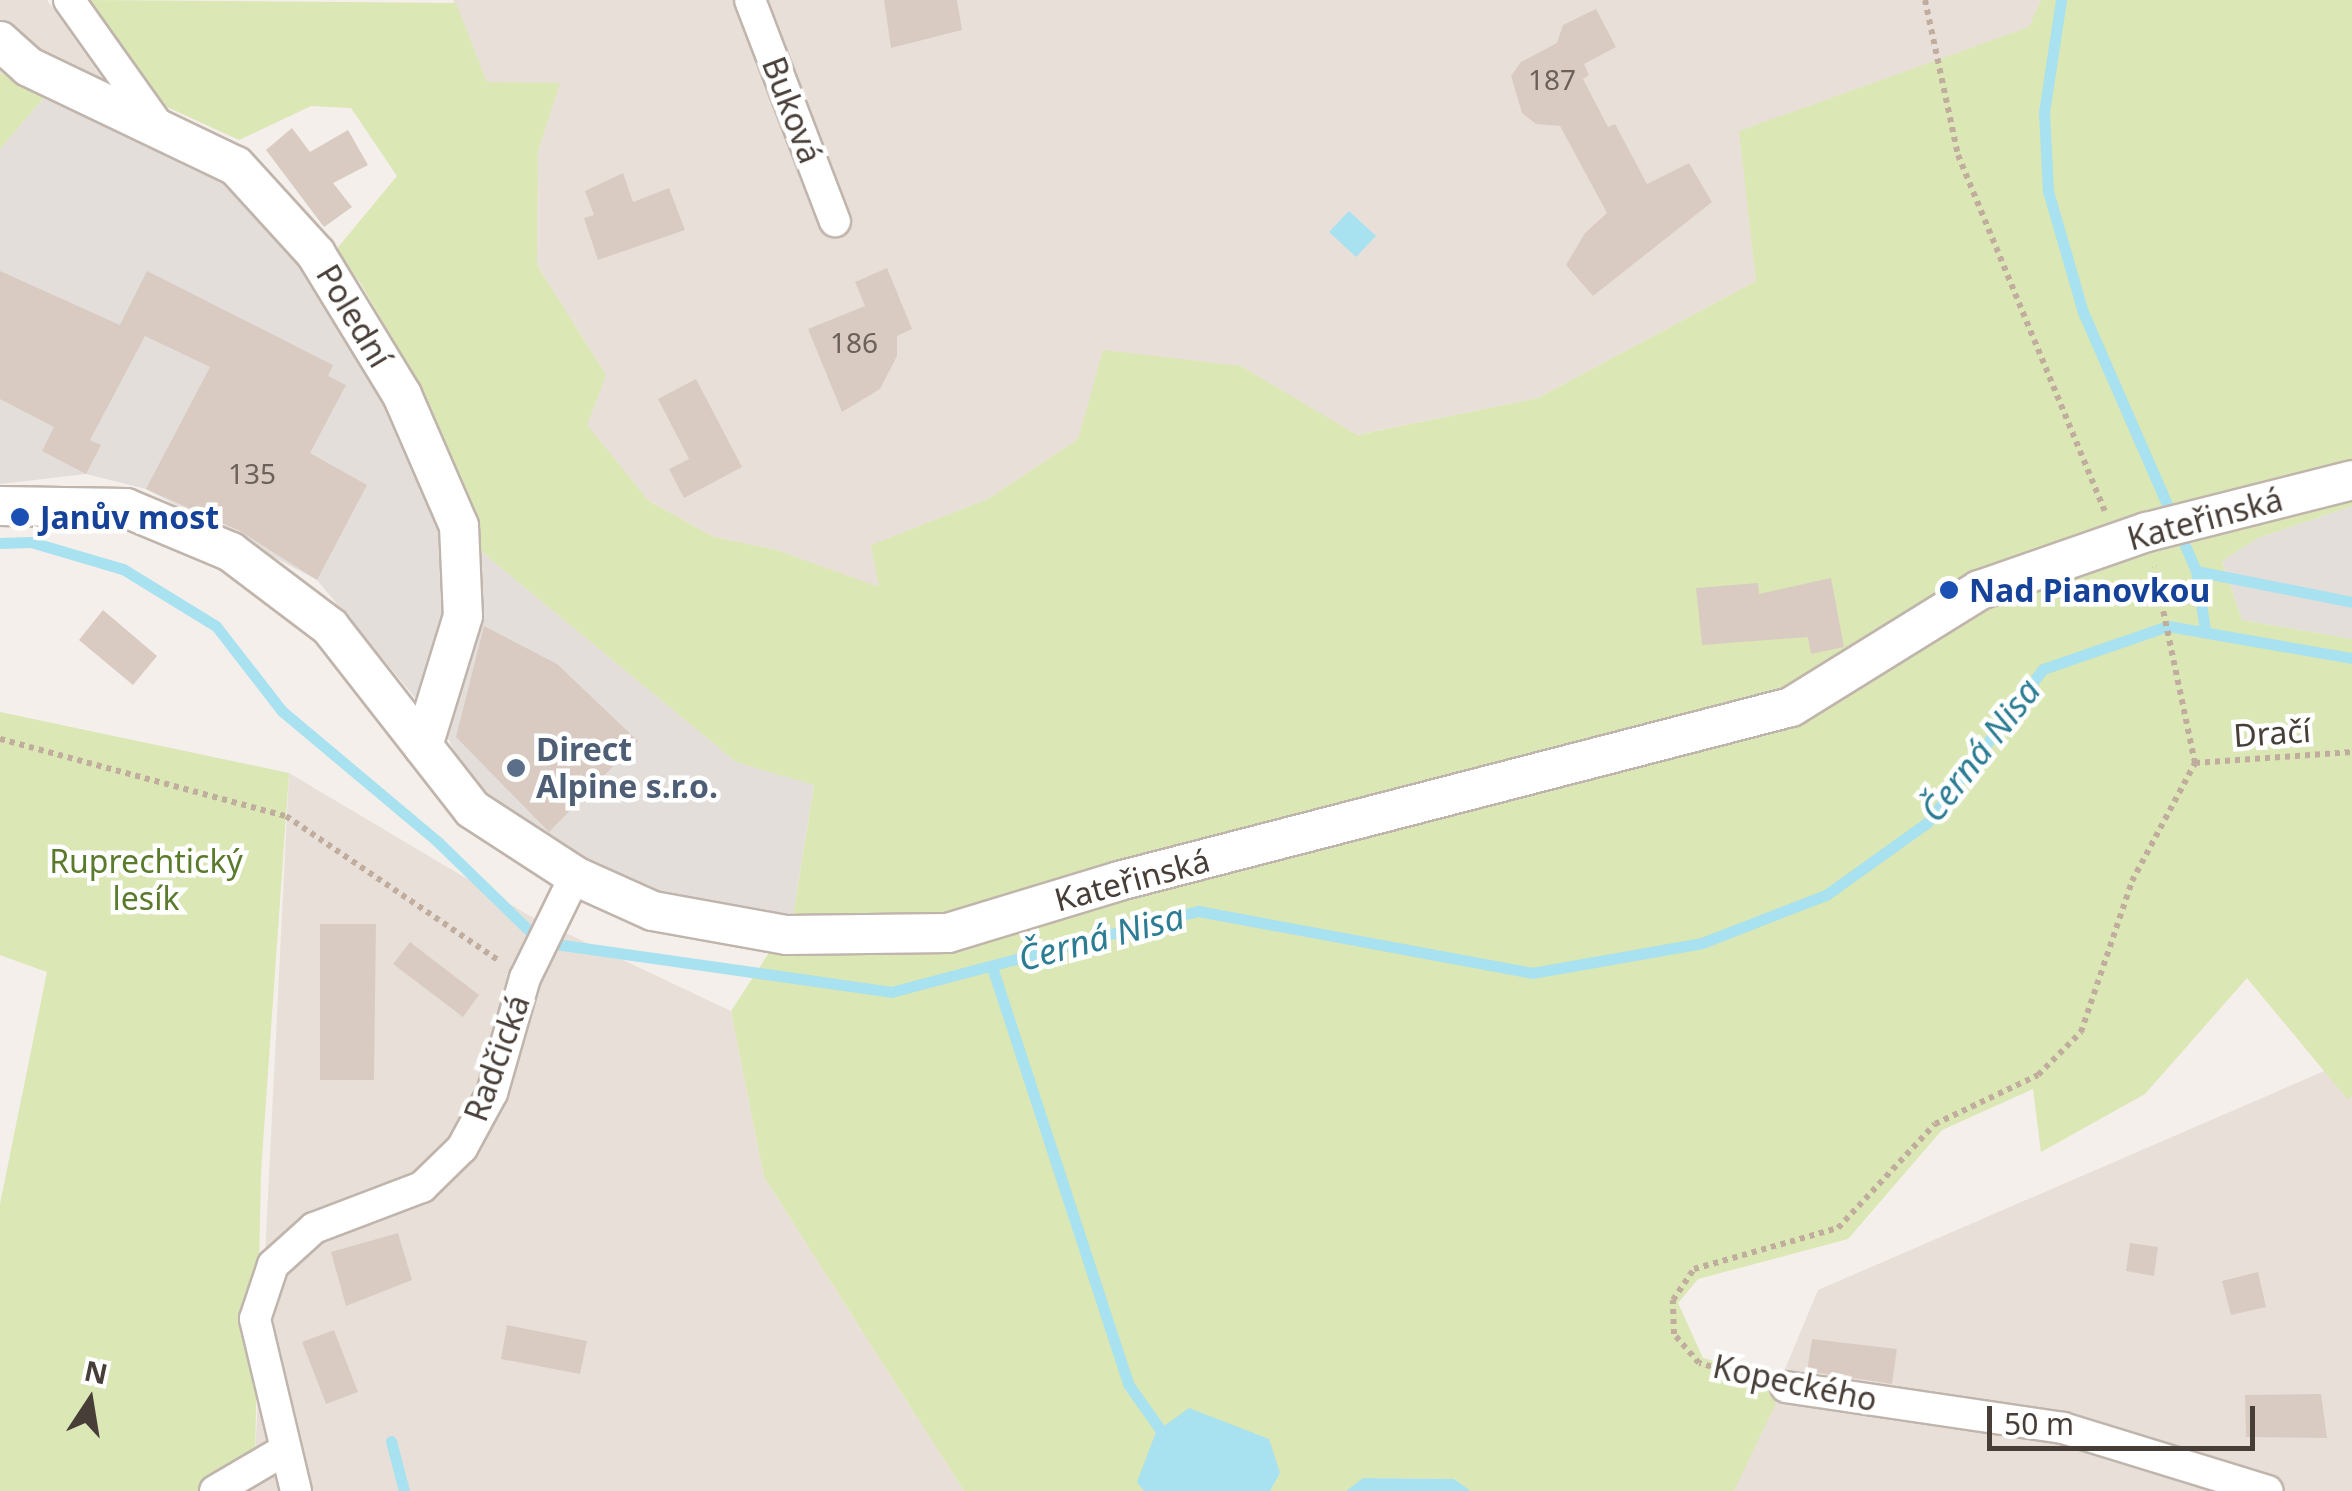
<!DOCTYPE html>
<html>
<head>
<meta charset="utf-8">
<style>
	body { margin:0 }
	#map { position:relative; width:2352px; height:1491px; overflow:hidden; background:#f4efea; font-family:"Noto Sans",sans-serif }
	div>[style] { position:absolute }
	.residential>* { inset:0; background:#e8e0d8 }
	.industrial>* { inset:0; background:#e4dedb }
	.green>* { inset:0; background:#dbe7b4 }
	.water>* { inset:0; background:#a8e1ef }
	.stream>* { height:11px; margin:-5.5px; padding:0 5.5px; transform-origin:5.5px; border-radius:5.5px; background:#a8e1ef }
	.building>* { inset:0; background:#d9cbc2 }
	.path>* { height:6px; margin-top:-3px; transform-origin:0; background:repeating-linear-gradient(90deg,#c1ad9e 0 5px,transparent 0 10px) }
	.roads { filter:drop-shadow(2px 0 #c0b5ac) drop-shadow(-2px 0 #c0b5ac) drop-shadow(0 2px #c0b5ac) drop-shadow(0 -2px #c0b5ac) }
	.minor>* { height:30px; margin:-15px; padding:0 15px; transform-origin:15px; border-radius:15px; background:#fff }
	.tertiary>* { height:38px; margin:-19px; padding:0 19px; transform-origin:19px; border-radius:19px; background:#fff }
	.dots>* { width:28px; height:28px; translate:-50% -50%; box-sizing:border-box; border:5px solid #fff; border-radius:50% }
	span { translate:-50% -50%; white-space:nowrap; text-align:center; line-height:1.15; -webkit-text-stroke:9px #fff; paint-order:stroke }
	.number-label { font-size:28px; color:#6c615a }
	.number-label span { -webkit-text-stroke-width:0 }
	.street-label { font-size:32px; color:#483e38 }
	.transit-label { font-size:32px; color:#164399; font-weight:700 }
	.left { translate:0 -50%; text-align:left }
	.service-label { font-size:32px; color:#4e5e75; font-weight:700 }
	.park-label { font-size:32px; color:#5a7a2c }
	.water-label { font-size:35px; color:#2c7d93; font-style:italic }
	.north { position:absolute; left:40px; top:1351px; width:100px; height:100px; -webkit-text-stroke:8px #fff; paint-order:stroke; rotate:12deg; font-size:28px; font-weight:700; line-height:40px; text-align:center; color:#483e38 }
	.north::after { content:''; display:block; margin:auto; width:35px; height:45px; background:#483e38; clip-path:polygon(50% 0,100% 100%,50% 72%,0 100%) }
	.scale { position:absolute; left:1987px; top:1406px; width:268px; height:45px; box-sizing:border-box; border:5px solid #483e38; border-top:0; padding-left:12px; font-size:30px; line-height:35px; white-space:nowrap; color:#483e38; -webkit-text-stroke:8px #fff; paint-order:stroke }
</style>
</head>
<body>
<div id="map">
	<div class="residential">
		<i style="clip-path:polygon(0 0,47px 0,113px 94px,48px 93px,0 73px)"></i>
		<i style="clip-path:polygon(453px 0,2041px 0,2030px 27px,1740px 131px,1756px 281px,1538px 398px,1356px 435px,1241px 366px,1078px 439px,988px 499px,872px 545px,880px 588px,777px 550px,714px 537px,649px 501px,586px 425px,606px 375px,537px 265px,538px 152px,559px 84px,487px 82px)"></i>
		<i style="clip-path:polygon(289px 773px,530px 916px,731px 1011px,764px 1177px,964px 1491px,207px 1491px,255px 1457px)"></i>
		<i style="clip-path:polygon(2352px 1059px,2352px 1491px,1734px 1491px,1818px 1290px)"></i>
	</div>
	<div class="industrial">
		<i style="clip-path:polygon(48px 93px,124px 135px,216px 170px,265px 210px,332px 301px,421px 474px,482px 552px,736px 762px,814px 784px,793px 916px,731px 913px,607px 880px,534px 834px,473px 785px,446px 735px,317px 580px,146px 489px,86px 474px,0 484px,0 149px)"></i>
		<i style="clip-path:polygon(2352px 506px,2352px 639px,2242px 620px,2222px 560px,2258px 538px)"></i>
	</div>
	<div class="green">
		<i style="clip-path:polygon(87px 0,456px 3px,487px 82px,560px 83px,538px 152px,537px 265px,606px 375px,587px 425px,649px 501px,714px 537px,777px 550px,879px 587px,871px 545px,988px 499px,1078px 439px,1103px 350px,1241px 366px,1357px 435px,1538px 398px,1756px 281px,1739px 131px,2029px 27px,2041px 0,2352px 0,2352px 506px,2258px 538px,2222px 561px,2242px 620px,2352px 639px,2352px 1095px,2348px 1100px,2247px 978px,2145px 1094px,2041px 1152px,2033px 1089px,1942px 1130px,1848px 1239px,1698px 1279px,1678px 1303px,1703px 1358px,1798px 1385px,1777px 1401px,1734px 1491px,1471px 1491px,1454px 1479px,1364px 1478px,1346px 1491px,1270px 1491px,1280px 1473px,1138px 1481px,1144px 1491px,964px 1491px,764px 1177px,731px 1011px,793px 916px,814px 785px,736px 762px,482px 552px,430px 405px,361px 284px,335px 251px,397px 176px,351px 108px,311px 106px,239px 140px,165px 106px)"></i>
		<i style="clip-path:polygon(0 73px,48px 93px,0 149px)"></i>
		<i style="clip-path:polygon(0 712px,289px 773px,261px 1172px,255px 1457px,207px 1491px,0 1491px,0 1204px,47px 972px,0 955px)"></i>
	</div>
	<div class="water">
		<i style="clip-path:polygon(1349px 211px,1376px 236px,1356px 257px,1329px 232px)"></i>
		<i style="clip-path:polygon(1189px 1408px,1269px 1439px,1280px 1473px,1270px 1491px,1144px 1491px,1137px 1482px,1156px 1432px)"></i>
		<i style="clip-path:polygon(1363px 1478px,1454px 1479px,1471px 1491px,1346px 1491px)"></i>
	</div>
	<div class="stream">
		<i style="left:2061px;top:0;width:113px;rotate:98.6deg"></i>
		<i style="left:2044px;top:112px;width:79px;rotate:87.1deg"></i>
		<i style="left:2048px;top:191px;width:126px;rotate:73.9deg"></i>
		<i style="left:2083px;top:312px;width:283px;rotate:66.4deg"></i>
		<i style="left:2196px;top:571px;width:60px;rotate:81.3deg"></i>
		<i style="left:0;top:543px;width:31px;rotate:-2deg"></i>
		<i style="left:31px;top:542px;width:96px;rotate:16.4deg"></i>
		<i style="left:123px;top:569px;width:109px;rotate:31.5deg"></i>
		<i style="left:216px;top:626px;width:108px;rotate:52.2deg"></i>
		<i style="left:282px;top:711px;width:204px;rotate:40deg"></i>
		<i style="left:438px;top:842px;width:144px;rotate:44.2deg"></i>
		<i style="left:541px;top:942px;width:354px;rotate:8.1deg"></i>
		<i style="left:891px;top:992px;width:318px;rotate:-14.8deg"></i>
		<i style="left:1198px;top:911px;width:340px;rotate:10.5deg"></i>
		<i style="left:1532px;top:973px;width:173px;rotate:-10deg"></i>
		<i style="left:1702px;top:943px;width:133px;rotate:-21.2deg"></i>
		<i style="left:1826px;top:895px;width:125px;rotate:-35.6deg"></i>
		<i style="left:1928px;top:822px;width:191px;rotate:-53.1deg"></i>
		<i style="left:2043px;top:669px;width:132px;rotate:-19deg"></i>
		<i style="left:2168px;top:626px;width:187px;rotate:9.9deg"></i>
		<i style="left:2196px;top:571px;width:159px;rotate:11.2deg"></i>
		<i style="left:993px;top:970px;width:435px;rotate:71.9deg"></i>
		<i style="left:1128px;top:1384px;width:71px;rotate:54.7deg"></i>
		<i style="left:391px;top:1441px;width:52px;rotate:75.4deg"></i>
	</div>
	<div class="building">
		<i style="clip-path:polygon(884px 0,957px 0,962px 30px,891px 48px)"></i>
		<i style="clip-path:polygon(1596px 9px,1616px 47px,1584px 64px,1589px 75px,1583px 79px,1608px 127px,1615px 124px,1647px 184px,1689px 163px,1712px 202px,1593px 296px,1566px 265px,1585px 233px,1607px 213px,1560px 126px,1536px 124px,1522px 113px,1511px 76px,1521px 62px,1557px 43px,1563px 25px)"></i>
		<i style="clip-path:polygon(292px 128px,310px 152px,348px 130px,368px 165px,333px 183px,352px 207px,324px 227px,266px 150px)"></i>
		<i style="clip-path:polygon(623px 173px,633px 202px,669px 188px,685px 230px,598px 260px,584px 218px,594px 215px,585px 191px)"></i>
		<i style="clip-path:polygon(887px 268px,912px 329px,897px 336px,897px 356px,880px 389px,842px 412px,808px 329px,865px 306px,855px 282px)"></i>
		<i style="clip-path:polygon(0 271px,120px 325px,147px 271px,333px 365px,328px 376px,346px 385px,310px 453px,367px 485px,317px 580px,240px 531px,146px 489px,210px 367px,145px 336px,90px 440px,101px 445px,86px 474px,42px 451px,54px 427px,0 399px)"></i>
		<i style="clip-path:polygon(696px 379px,742px 467px,684px 498px,669px 469px,689px 459px,658px 399px)"></i>
		<i style="clip-path:polygon(1831px 578px,1844px 647px,1811px 654px,1808px 637px,1702px 645px,1696px 588px,1758px 583px,1759px 594px)"></i>
		<i style="clip-path:polygon(103px 610px,157px 656px,133px 685px,79px 640px)"></i>
		<i style="clip-path:polygon(484px 626px,557px 664px,638px 741px,549px 832px,456px 737px)"></i>
		<i style="clip-path:polygon(320px 924px,376px 924px,374px 1080px,320px 1080px)"></i>
		<i style="clip-path:polygon(410px 942px,479px 995px,463px 1017px,393px 964px)"></i>
		<i style="clip-path:polygon(398px 1233px,412px 1280px,346px 1306px,331px 1252px)"></i>
		<i style="clip-path:polygon(2130px 1243px,2158px 1247px,2154px 1276px,2126px 1271px)"></i>
		<i style="clip-path:polygon(2258px 1272px,2266px 1307px,2231px 1315px,2222px 1281px)"></i>
		<i style="clip-path:polygon(507px 1325px,587px 1341px,580px 1374px,501px 1359px)"></i>
		<i style="clip-path:polygon(334px 1330px,358px 1392px,326px 1404px,302px 1342px)"></i>
		<i style="clip-path:polygon(1812px 1339px,1897px 1349px,1892px 1384px,1807px 1371px)"></i>
		<i style="clip-path:polygon(2321px 1394px,2327px 1438px,2246px 1437px,2245px 1395px)"></i>
	</div>
	<div class="path">
		<i style="left:1925px;top:0;width:158px;rotate:78deg"></i>
		<i style="left:1958px;top:155px;width:385px;rotate:67.6deg"></i>
		<i style="left:0;top:739px;width:296px;rotate:15.1deg"></i>
		<i style="left:286px;top:816px;width:258px;rotate:34.2deg"></i>
		<i style="left:2195px;top:763px;width:157px;rotate:-4deg"></i>
		<i style="left:1759px;top:1380px;width:62px;rotate:-164.2deg"></i>
		<i style="left:1699px;top:1363px;width:38px;rotate:-131deg"></i>
		<i style="left:1674px;top:1334px;width:34px;rotate:-92deg"></i>
		<i style="left:1673px;top:1300px;width:37px;rotate:-56deg"></i>
		<i style="left:1694px;top:1269px;width:150px;rotate:-15.9deg"></i>
		<i style="left:1838px;top:1228px;width:142px;rotate:-47deg"></i>
		<i style="left:1935px;top:1124px;width:114px;rotate:-25.4deg"></i>
		<i style="left:2038px;top:1075px;width:61px;rotate:-45deg"></i>
		<i style="left:2081px;top:1032px;width:159px;rotate:-71.3deg"></i>
		<i style="left:2132px;top:881px;width:134px;rotate:-61.9deg"></i>
		<i style="left:2195px;top:763px;width:200px;rotate:-101.8deg"></i>
	</div>
	<div class="roads">
		<div class="minor">
			<i style="left:69px;top:0;width:157px;rotate:54.6deg"></i>
			<i style="left:750px;top:0;width:237px;rotate:69deg"></i>
			<i style="left:1786px;top:1387px;width:280px;rotate:8.4deg"></i>
			<i style="left:2063px;top:1428px;width:214px;rotate:17.1deg"></i>
			<i style="left:215px;top:1491px;width:81px;rotate:-30.4deg"></i>
			<i style="left:296px;top:1491px;width:177px;rotate:-103.4deg"></i>
			<i style="left:255px;top:1319px;width:57px;rotate:-71.6deg"></i>
			<i style="left:273px;top:1265px;width:55px;rotate:-42.1deg"></i>
			<i style="left:314px;top:1228px;width:116px;rotate:-20.8deg"></i>
			<i style="left:422px;top:1187px;width:56px;rotate:-44.3deg"></i>
			<i style="left:462px;top:1148px;width:63px;rotate:-61.4deg"></i>
			<i style="left:492px;top:1093px;width:120px;rotate:-74deg"></i>
			<i style="left:525px;top:978px;width:114px;rotate:-63.9deg"></i>
		</div>
		<div class="tertiary">
			<i style="left:0;top:41px;width:39px;rotate:42deg"></i>
			<i style="left:29px;top:67px;width:229px;rotate:25.6deg"></i>
			<i style="left:236px;top:166px;width:119px;rotate:47.7deg"></i>
			<i style="left:316px;top:254px;width:165px;rotate:58.6deg"></i>
			<i style="left:402px;top:395px;width:143px;rotate:66.5deg"></i>
			<i style="left:459px;top:526px;width:90px;rotate:87.5deg"></i>
			<i style="left:463px;top:616px;width:136px;rotate:107.1deg"></i>
			<i style="left:0;top:506px;width:126px;rotate:0.9deg"></i>
			<i style="left:126px;top:508px;width:114px;rotate:22.7deg"></i>
			<i style="left:231px;top:552px;width:124px;rotate:37.1deg"></i>
			<i style="left:330px;top:627px;width:231px;rotate:52deg"></i>
			<i style="left:472px;top:809px;width:123px;rotate:33deg"></i>
			<i style="left:575px;top:876px;width:85px;rotate:24.2deg"></i>
			<i style="left:653px;top:911px;width:136px;rotate:10.2deg"></i>
			<i style="left:787px;top:935px;width:161px;rotate:-0.7deg"></i>
			<i style="left:948px;top:933px;width:179px;rotate:-16.9deg"></i>
			<i style="left:1119px;top:881px;width:694px;rotate:-14.52deg"></i>
			<i style="left:1791px;top:707px;width:222px;rotate:-31.8deg"></i>
			<i style="left:1980px;top:590px;width:177px;rotate:-19.2deg"></i>
			<i style="left:2147px;top:532px;width:211px;rotate:-14.2deg"></i>
		</div>
	</div>
	<div class="dots">
		<i style="left:20px;top:517px;background:#1a4fb4"></i>
		<i style="left:1949px;top:590px;background:#1a4fb4"></i>
		<i style="left:516px;top:768px;background:#5c6f8a"></i>
	</div>
	<div class="number-label">
		<span style="left:1552px;top:79px">187</span>
		<span style="left:854px;top:342px">186</span>
		<span style="left:252px;top:473px">135</span>
	</div>
	<div class="street-label">
		<span style="left:792px;top:110px;rotate:69deg">Buková</span>
		<span style="left:354px;top:316px;rotate:59deg">Polední</span>
		<span style="left:2205px;top:519px;rotate:-15deg">Kateřinská</span>
		<span style="left:2272px;top:733px;rotate:-4deg">Dračí</span>
		<span style="left:1132px;top:880px;rotate:-15deg">Kateřinská</span>
		<span style="left:497px;top:1058px;rotate:-70deg">Radčická</span>
		<span style="left:1795px;top:1383px;rotate:12deg">Kopeckého</span>
	</div>
	<div class="transit-label">
		<span class="left" style="left:40px;top:517px">Janův most</span>
		<span class="left" style="left:1969px;top:590px">Nad Pianovkou</span>
	</div>
	<div class="service-label">
		<span class="left" style="left:536px;top:768px">Direct<br>Alpine s.r.o.</span>
	</div>
	<div class="park-label">
		<span style="left:146px;top:880px">Ruprechtický<br>lesík</span>
	</div>
	<div class="water-label">
		<span style="left:1980px;top:750px;rotate:-52deg">Černá Nisa</span>
		<span style="left:1101px;top:937px;rotate:-15deg">Černá Nisa</span>
	</div>
	<div class="north">N</div>
	<div class="scale">50 m</div>
</div>
</body>
</html>
